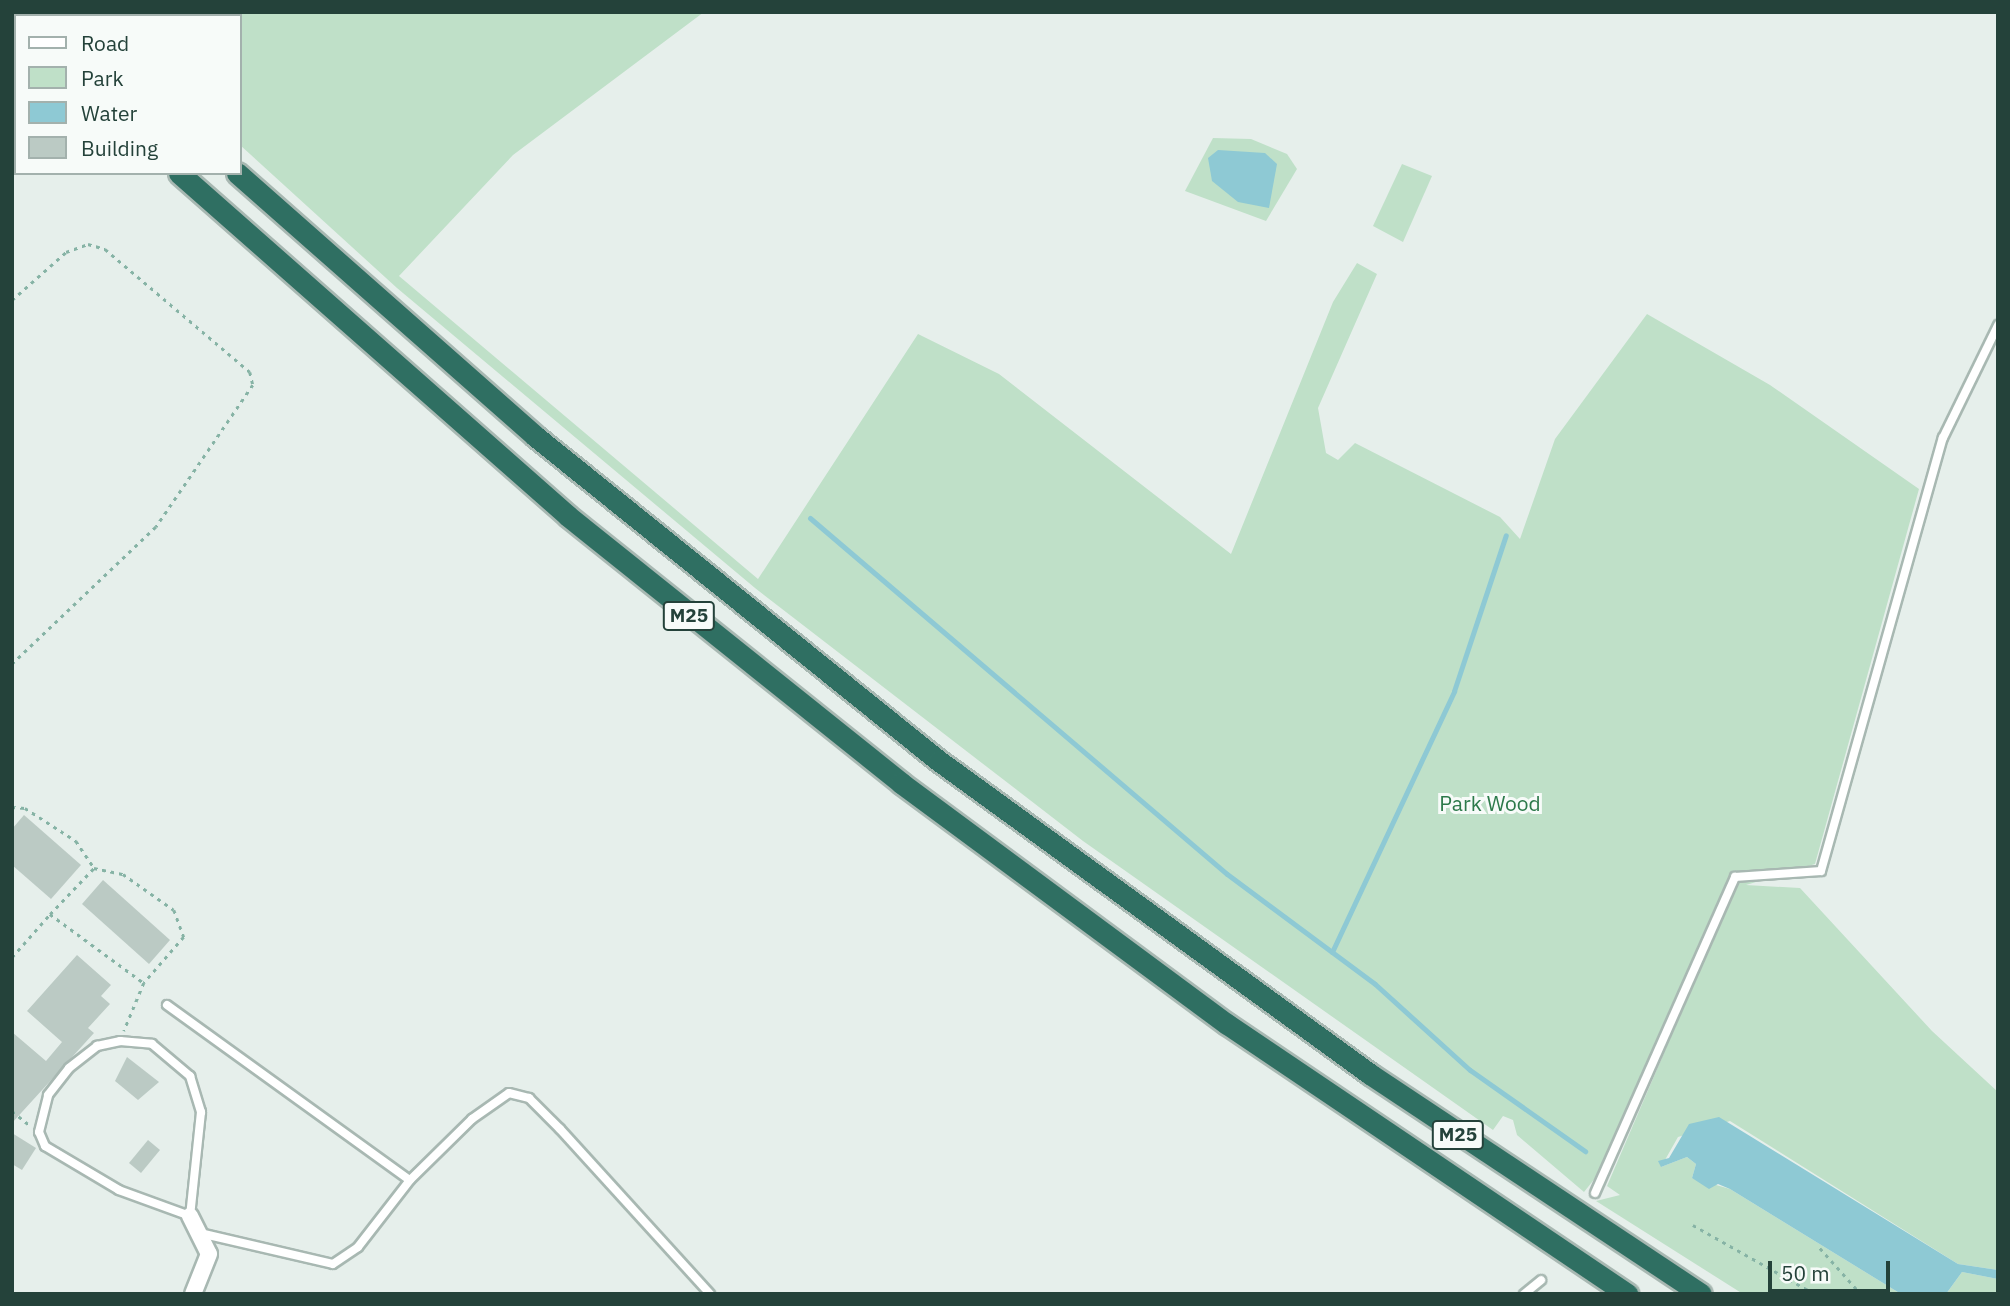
<!DOCTYPE html>
<html>
<head>
<meta charset="utf-8">
<style>
	body { margin:0 }
	#map { position:relative; width:2010px; height:1306px; overflow:hidden; background:#e6efeb; font-family:"IBM Plex Sans",sans-serif }
	div>[style] { position:absolute }
	.green>* { inset:0; background:#bfe0c8 }
	.water>* { inset:0; background:#8ec9d4 }
	.stream>* { height:5px; margin:-2.5px; padding:0 2.5px; transform-origin:2.5px; border-radius:2.5px; background:#8ec9d4 }
	.building>* { inset:0; background:#bbcac4 }
	.path>* { height:2.5px; margin-top:-1.25px; transform-origin:0; background:repeating-linear-gradient(90deg,#86b3a5 0 3.5px,transparent 0 8.5px) }
	.roads { filter:drop-shadow(2px 0 #a8b8b2) drop-shadow(-2px 0 #a8b8b2) drop-shadow(0 2px #a8b8b2) drop-shadow(0 -2px #a8b8b2) }
	.lane>* { height:8px; margin:-4px; padding:0 4px; transform-origin:4px; border-radius:4px; background:#fff }
	.street>* { height:16px; margin:-8px; padding:0 8px; transform-origin:8px; border-radius:8px; background:#fff }
	.highway>* { height:21px; margin:-10.5px; padding:0 10.5px; transform-origin:10.5px; border-radius:10.5px; background:#2f6f62 }
	span { translate:-50% -50%; white-space:nowrap; text-align:center; line-height:1.15; -webkit-text-stroke:6px #f7fbf9; paint-order:stroke }
	.shield-label span { padding:2px 5px; background:#f7fbf9; border:2px solid; border-radius:5px; -webkit-text-stroke-width:0 }
	.shield-label { font-size:19px; color:#24423a; font-weight:700 }
	.park-label { font-size:21px; color:#2d7a4b }
	.frame { position:absolute; inset:0; border:14px solid #24423a; pointer-events:none }
	.legend { position:absolute; left:14px; top:14px; width:228px; height:161px; box-sizing:border-box; background:#f7fbf9; border:2px solid #a3b1ad; margin:0; padding:9px 12px; list-style:none; font-size:21px; color:#24423a }
	.legend li { display:flex; align-items:center; gap:14px; height:35px }
	.legend b { width:35px; border:2px solid #a3b1ad }
	.scale { position:absolute; left:1768px; top:1261px; width:122px; height:32px; box-sizing:border-box; border:4px solid #24423a; border-top:0; padding-left:9px; font-size:21px; line-height:24px; white-space:nowrap; color:#24423a; -webkit-text-stroke:5px #f7fbf9; paint-order:stroke }
</style>
</head>
<body>
<div id="map">
	<div class="green">
		<i style="clip-path:polygon(96px 12px,704px 12px,513px 155px,399px 276px,758px 579px,918px 334px,999px 374px,1231px 554px,1333px 302px,1357px 263px,1377px 274px,1318px 408px,1326px 453px,1338px 460px,1355px 443px,1500px 517px,1520px 539px,1555px 439px,1647px 314px,1770px 385px,1919px 489px,1815px 864px,1746px 885px,1800px 888px,1932px 1031px,1998px 1092px,1998px 1270px,1958px 1264px,1730px 1121px,1678px 1137px,1661px 1167px,1687px 1157px,1696px 1164px,1692px 1178px,1730px 1189px,1901px 1294px,1743px 1294px,1596px 1201px,1620px 1195px,1607px 1186px,1664px 1053px,1647px 1063px,1600px 1172px,1584px 1192px,1517px 1135px,1513px 1120px,1503px 1116px,1493px 1130px,1083px 841px,755px 588px,397px 288px,240px 145px,240px 16px)"></i>
		<i style="clip-path:polygon(1213px 138px,1251px 139px,1287px 154px,1297px 169px,1266px 221px,1185px 191px)"></i>
		<i style="clip-path:polygon(1402px 164px,1432px 176px,1403px 242px,1373px 226px)"></i>
		<i style="clip-path:polygon(1962px 1272px,1998px 1279px,1998px 1294px,1946px 1294px)"></i>
	</div>
	<div class="water">
		<i style="clip-path:polygon(1218px 150px,1265px 153px,1277px 164px,1269px 208px,1238px 202px,1212px 181px,1208px 158px)"></i>
		<i style="clip-path:polygon(1719px 1117px,1958px 1264px,1998px 1270px,1998px 1279px,1962px 1272px,1946px 1294px,1901px 1294px,1730px 1189px,1718px 1184px,1709px 1189px,1692px 1178px,1696px 1164px,1687px 1157px,1661px 1167px,1658px 1161px,1669px 1158px,1689px 1124px)"></i>
	</div>
	<div class="stream">
		<i style="left:810px;top:518px;width:548px;rotate:40.49deg"></i>
		<i style="left:1227px;top:874px;width:184px;rotate:36.6deg"></i>
		<i style="left:1375px;top:984px;width:128px;rotate:42.2deg"></i>
		<i style="left:1470px;top:1070px;width:141px;rotate:35.2deg"></i>
		<i style="left:1332px;top:952px;width:288px;rotate:-64.9deg"></i>
		<i style="left:1454px;top:691px;width:164px;rotate:-71.6deg"></i>
	</div>
	<div class="building">
		<i style="clip-path:polygon(24px 815px,81px 865px,51px 899px,12px 865px,12px 829px)"></i>
		<i style="clip-path:polygon(103px 880px,170px 940px,149px 964px,82px 904px)"></i>
		<i style="clip-path:polygon(77px 955px,111px 985px,101px 996px,110px 1004px,88px 1028px,94px 1033px,12px 1123px,12px 1032px,46px 1061px,62px 1042px,27px 1011px)"></i>
		<i style="clip-path:polygon(127px 1057px,159px 1082px,138px 1100px,115px 1081px)"></i>
		<i style="clip-path:polygon(12px 1133px,36px 1148px,22px 1170px,12px 1164px)"></i>
		<i style="clip-path:polygon(148px 1140px,160px 1150px,141px 1173px,129px 1163px)"></i>
	</div>
	<div class="path">
		<i style="left:12px;top:300px;width:72px;rotate:-41.6deg"></i>
		<i style="left:66px;top:252px;width:23px;rotate:-20deg"></i>
		<i style="left:88px;top:244px;width:18px;rotate:16deg"></i>
		<i style="left:105px;top:249px;width:190px;rotate:40.3deg"></i>
		<i style="left:250px;top:372px;width:13px;rotate:77deg"></i>
		<i style="left:253px;top:385px;width:172px;rotate:124.3deg"></i>
		<i style="left:156px;top:527px;width:199px;rotate:136.4deg"></i>
		<i style="left:12px;top:807px;width:13px;rotate:4deg"></i>
		<i style="left:25px;top:808px;width:61px;rotate:32.9deg"></i>
		<i style="left:76px;top:841px;width:32px;rotate:56deg"></i>
		<i style="left:50px;top:914px;width:64px;rotate:-46.3deg"></i>
		<i style="left:94px;top:868px;width:30px;rotate:12deg"></i>
		<i style="left:123px;top:874px;width:62px;rotate:35.2deg"></i>
		<i style="left:174px;top:910px;width:29px;rotate:70deg"></i>
		<i style="left:184px;top:937px;width:61px;rotate:131deg"></i>
		<i style="left:144px;top:983px;width:52px;rotate:112.6deg"></i>
		<i style="left:12px;top:957px;width:57px;rotate:-48.5deg"></i>
		<i style="left:50px;top:914px;width:117px;rotate:36.3deg"></i>
		<i style="left:12px;top:1111px;width:22px;rotate:39deg"></i>
		<i style="left:1693px;top:1225px;width:140px;rotate:29.5deg"></i>
		<i style="left:1820px;top:1248px;width:62px;rotate:48.3deg"></i>
	</div>
	<div class="roads">
		<div class="lane">
			<i style="left:167px;top:1005px;width:299px;rotate:35.8deg"></i>
			<i style="left:120px;top:1041px;width:32px;rotate:5deg"></i>
			<i style="left:152px;top:1044px;width:50px;rotate:40.1deg"></i>
			<i style="left:190px;top:1076px;width:38px;rotate:73deg"></i>
			<i style="left:201px;top:1112px;width:105px;rotate:96deg"></i>
			<i style="left:190px;top:1216px;width:76px;rotate:-159.9deg"></i>
			<i style="left:119px;top:1190px;width:86px;rotate:-149.3deg"></i>
			<i style="left:45px;top:1146px;width:15px;rotate:-113deg"></i>
			<i style="left:39px;top:1132px;width:38px;rotate:-76deg"></i>
			<i style="left:48px;top:1095px;width:34px;rotate:-52deg"></i>
			<i style="left:69px;top:1068px;width:36px;rotate:-38deg"></i>
			<i style="left:97px;top:1046px;width:24px;rotate:-12deg"></i>
			<i style="left:1595px;top:1193px;width:346px;rotate:-66.1deg"></i>
			<i style="left:1735px;top:877px;width:86px;rotate:-4deg"></i>
			<i style="left:1821px;top:871px;width:450px;rotate:-74.3deg"></i>
			<i style="left:1943px;top:438px;width:126px;rotate:-64deg"></i>
			<i style="left:204px;top:1234px;width:132px;rotate:13.1deg"></i>
			<i style="left:333px;top:1264px;width:30px;rotate:-34deg"></i>
			<i style="left:358px;top:1247px;width:85px;rotate:-52.2deg"></i>
			<i style="left:410px;top:1180px;width:87px;rotate:-44.5deg"></i>
			<i style="left:472px;top:1119px;width:45px;rotate:-35.1deg"></i>
			<i style="left:509px;top:1093px;width:21px;rotate:14deg"></i>
			<i style="left:529px;top:1098px;width:44px;rotate:45deg"></i>
			<i style="left:560px;top:1129px;width:223px;rotate:47.7deg"></i>
			<i style="left:1524px;top:1294px;width:22px;rotate:-39deg"></i>
		</div>
		<div class="street">
			<i style="left:190px;top:1216px;width:42px;rotate:63.4deg"></i>
			<i style="left:209px;top:1254px;width:43px;rotate:111.8deg"></i>
		</div>
		<div class="highway">
			<i style="left:66px;top:12px;width:5px;rotate:53deg"></i>
			<i style="left:12px;top:16px;width:6px;rotate:45deg"></i>
			<i style="left:179px;top:173px;width:519px;rotate:41.4deg"></i>
			<i style="left:568px;top:516px;width:427px;rotate:38.7deg"></i>
			<i style="left:901px;top:783px;width:405px;rotate:36.5deg"></i>
			<i style="left:1227px;top:1024px;width:483px;rotate:34deg"></i>
			<i style="left:237px;top:173px;width:397px;rotate:41.4deg"></i>
			<i style="left:535px;top:436px;width:518px;rotate:38.82deg"></i>
			<i style="left:939px;top:761px;width:533px;rotate:35.99deg"></i>
			<i style="left:1370px;top:1074px;width:397px;rotate:33.6deg"></i>
		</div>
	</div>
	<div class="shield-label">
		<span style="left:689px;top:616px">M25</span>
		<span style="left:1458px;top:1135px">M25</span>
	</div>
	<div class="park-label">
		<span style="left:1490px;top:803px">Park Wood</span>
	</div>
	<div class="frame"></div>
	<ul class="legend">
	<li><b style="height:9px;background:#fff"></b>Road</li>
	<li><b style="height:19px;background:#bfe0c8"></b>Park</li>
	<li><b style="height:19px;background:#8ec9d4"></b>Water</li>
	<li><b style="height:19px;background:#bbcac4"></b>Building</li>
	</ul>
	<div class="scale">50 m</div>
</div>
</body>
</html>
